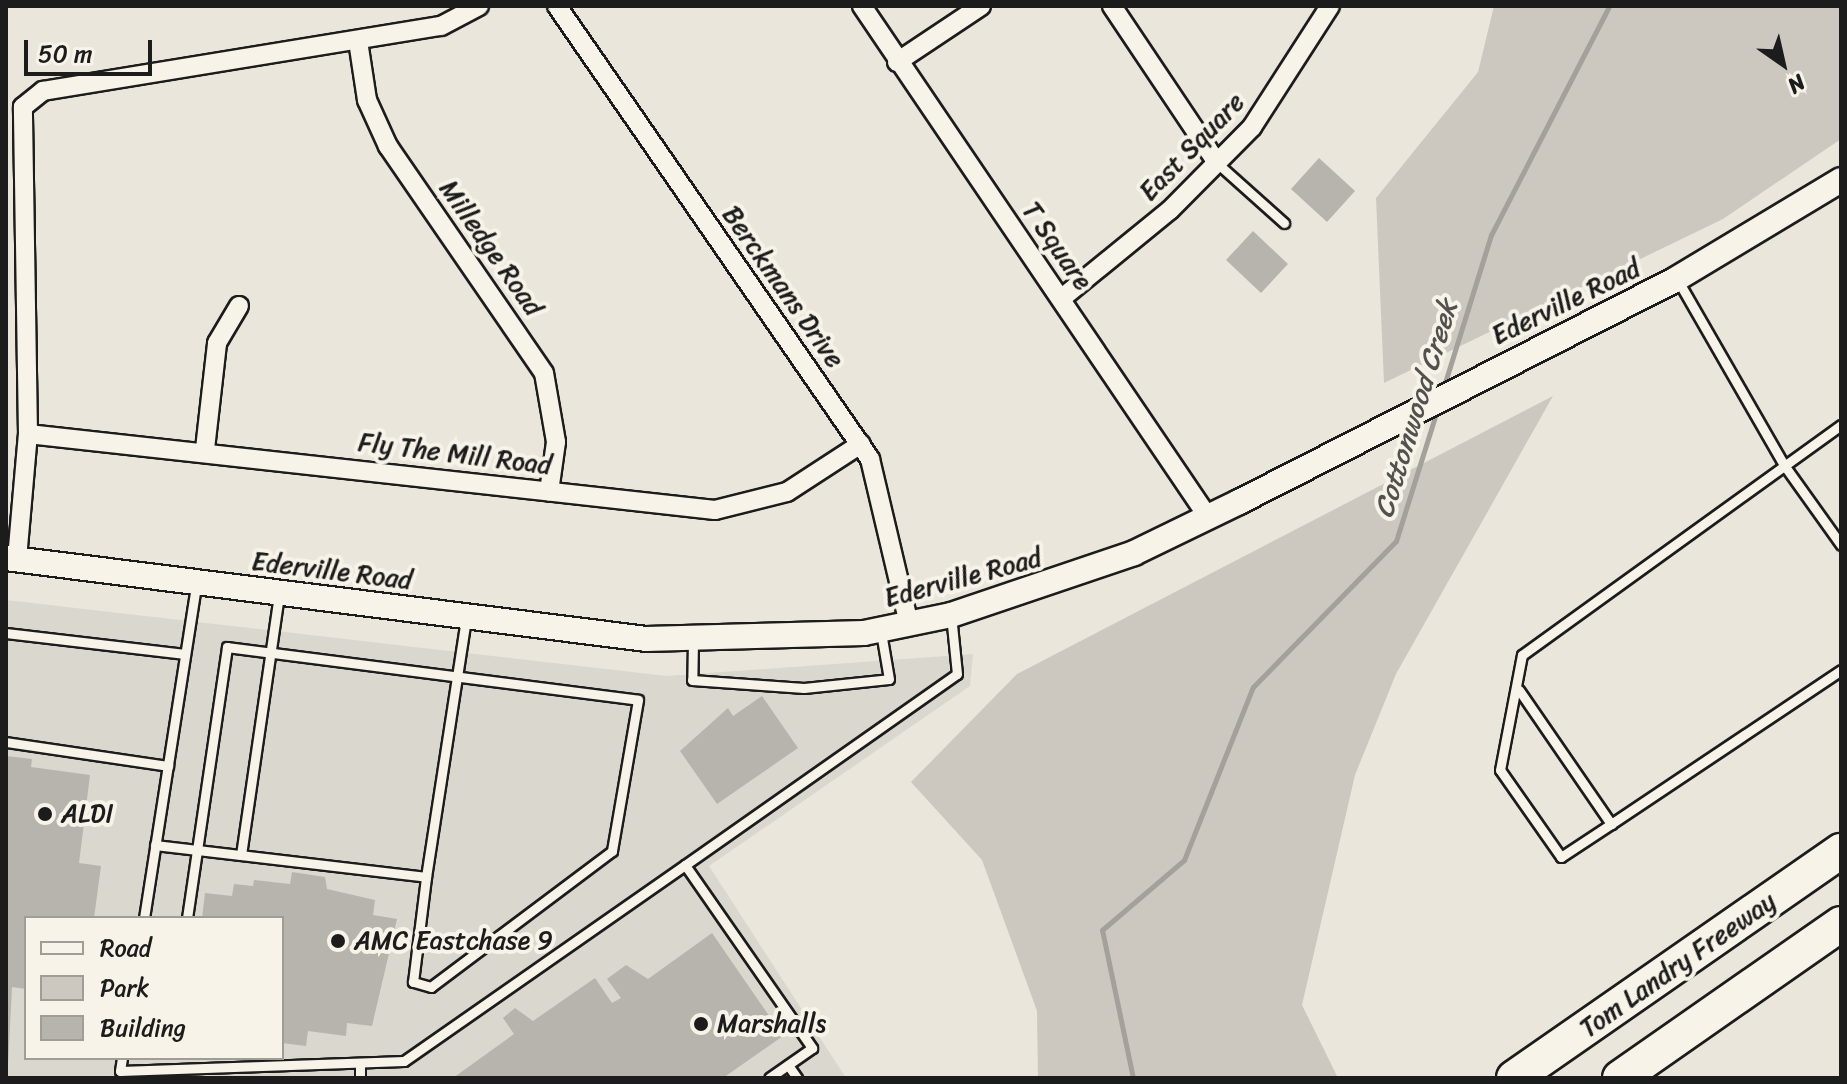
<!DOCTYPE html>
<html>
<head>
<meta charset="utf-8">
<style>
	body { margin:0 }
	#map { position:relative; width:1847px; height:1084px; overflow:hidden; background:#eae6dc; font-family:Sriracha,sans-serif }
	div>[style] { position:absolute }
	.built>* { inset:0; background:#dad7ce }
	.green>* { inset:0; background:#ccc8c0 }
	.stream>* { height:5px; margin:-2.5px; padding:0 2.5px; transform-origin:2.5px; border-radius:2.5px; background:#a3a19a }
	.building>* { inset:0; background:#b6b4ac }
	.roads { filter:drop-shadow(2px 0 #1c1c1c) drop-shadow(-2px 0 #1c1c1c) drop-shadow(0 2px #1c1c1c) drop-shadow(0 -2px #1c1c1c) }
	.service>* { height:9px; margin:-4.5px; padding:0 4.5px; transform-origin:4.5px; border-radius:4.5px; background:#f7f3e8 }
	.minor>* { height:18px; margin:-9px; padding:0 9px; transform-origin:9px; border-radius:9px; background:#f7f3e8 }
	.tertiary>* { height:24px; margin:-12px; padding:0 12px; transform-origin:12px; border-radius:12px; background:#f7f3e8 }
	.motorway>* { height:34px; margin:-17px; padding:0 17px; transform-origin:17px; border-radius:17px; background:#f7f3e8 }
	.dots>* { width:22px; height:22px; translate:-50% -50%; box-sizing:border-box; border:4px solid #f7f3e8; border-radius:50% }
	span { translate:-50% -50%; white-space:nowrap; text-align:center; line-height:1.15; -webkit-text-stroke:8px #f7f3e8; paint-order:stroke }
	.street-label { font-size:26px; color:#1c1c1c }
	.poi-label { font-size:26px; color:#1c1c1c }
	.left { translate:0 -50%; text-align:left }
	.water-label { font-size:28px; color:#52514e; font-style:italic }
	.frame { position:absolute; inset:0; border:8px solid #1c1c1c; pointer-events:none }
	.legend { position:absolute; left:24px; top:916px; width:260px; height:144px; box-sizing:border-box; background:#f7f3e8; border:2px solid #9f9d96; margin:0; padding:10px 14px; list-style:none; font-size:24px; color:#1c1c1c }
	.legend li { display:flex; align-items:center; gap:16px; height:40px }
	.legend b { width:40px; border:2px solid #9f9d96 }
	.north { position:absolute; left:1743px; top:24px; width:80px; height:80px; -webkit-text-stroke:6px #f7f3e8; paint-order:stroke; rotate:146deg; font-size:22px; font-weight:700; line-height:32px; text-align:center; color:#1c1c1c }
	.north::after { content:''; display:block; margin:auto; width:28px; height:36px; background:#1c1c1c; clip-path:polygon(50% 0,100% 100%,50% 72%,0 100%) }
	.scale { position:absolute; left:24px; top:40px; width:128px; height:36px; box-sizing:border-box; border:4px solid #1c1c1c; border-top:0; padding-left:10px; font-size:24px; line-height:28px; white-space:nowrap; color:#1c1c1c; -webkit-text-stroke:6px #f7f3e8; paint-order:stroke }
</style>
</head>
<body>
<div id="map">
	<div class="built">
		<i style="clip-path:polygon(evenodd,6px 600px,667px 676px,973px 654px,970px 686px,709px 866px,846px 1078px,6px 1078px,6px 600px,26px 918px,282px 918px,282px 1058px,26px 1058px,26px 918px)"></i>
	</div>
	<div class="green">
		<i style="clip-path:polygon(1494px 6px,1841px 6px,1841px 139px,1723px 219px,1384px 383px,1376px 198px,1478px 72px)"></i>
		<i style="clip-path:polygon(1553px 396px,1396px 674px,1355px 775px,1302px 1005px,1338px 1078px,1038px 1078px,1037px 1011px,982px 860px,911px 782px,1017px 674px)"></i>
	</div>
	<div class="stream">
		<i style="left:1443px;top:389px;width:161px;rotate:-72.7deg"></i>
		<i style="left:1491px;top:235px;width:258px;rotate:-62.7deg"></i>
		<i style="left:1133px;top:1078px;width:151px;rotate:-101.8deg"></i>
		<i style="left:1102px;top:930px;width:108px;rotate:-40.5deg"></i>
		<i style="left:1184px;top:860px;width:186px;rotate:-68.3deg"></i>
		<i style="left:1253px;top:687px;width:204px;rotate:-45.6deg"></i>
		<i style="left:1396px;top:541px;width:137px;rotate:-72.6deg"></i>
	</div>
	<div class="building">
		<i style="clip-path:polygon(1319px 158px,1355px 191px,1327px 222px,1291px 189px)"></i>
		<i style="clip-path:polygon(1253px 231px,1288px 264px,1261px 293px,1226px 260px)"></i>
		<i style="clip-path:polygon(762px 696px,798px 748px,717px 804px,680px 751px,728px 708px,733px 716px)"></i>
		<i style="clip-path:polygon(6px 756px,32px 759px,31px 767px,90px 775px,79px 863px,101px 866px,94px 918px,26px 918px,26px 989px,12px 987px,8px 1065px)"></i>
		<i style="clip-path:polygon(292px 872px,325px 877px,327px 889px,375px 900px,373px 915px,397px 919px,372px 1026px,347px 1023px,346px 1036px,308px 1031px,306px 1046px,282px 1043px,282px 918px,202px 918px,205px 893px,232px 896px,234px 884px,253px 886px,254px 880px,290px 884px)"></i>
		<i style="clip-path:polygon(712px 933px,783px 1036px,723px 1078px,453px 1078px,514px 1034px,503px 1018px,515px 1008px,533px 1021px,595px 978px,612px 1003px,621px 998px,607px 979px,626px 965px,648px 979px)"></i>
	</div>
	<div class="roads">
		<div class="service">
			<i style="left:1217px;top:163px;width:90px;rotate:41.8deg"></i>
			<i style="left:1677px;top:279px;width:215px;rotate:60.1deg"></i>
			<i style="left:1784px;top:465px;width:98px;rotate:54.5deg"></i>
			<i style="left:6px;top:633px;width:180px;rotate:6.7deg"></i>
			<i style="left:693px;top:641px;width:39px;rotate:91deg"></i>
			<i style="left:692px;top:680px;width:112px;rotate:4.1deg"></i>
			<i style="left:804px;top:688px;width:85px;rotate:-6deg"></i>
			<i style="left:889px;top:679px;width:48px;rotate:-99.7deg"></i>
			<i style="left:1519px;top:690px;width:163px;rotate:55.5deg"></i>
			<i style="left:1611px;top:824px;width:277px;rotate:-33.8deg"></i>
			<i style="left:6px;top:742px;width:164px;rotate:8.4deg"></i>
			<i style="left:1611px;top:824px;width:60px;rotate:146.6deg"></i>
			<i style="left:1561px;top:857px;width:106px;rotate:-125deg"></i>
			<i style="left:1500px;top:770px;width:117px;rotate:-79.2deg"></i>
			<i style="left:1522px;top:655px;width:393px;rotate:-35.8deg"></i>
			<i style="left:155px;top:845px;width:273px;rotate:6.7deg"></i>
			<i style="left:426px;top:877px;width:260px;rotate:-81.2deg"></i>
			<i style="left:241px;top:855px;width:262px;rotate:-81.7deg"></i>
			<i style="left:685px;top:865px;width:332px;rotate:-35.1deg"></i>
			<i style="left:957px;top:674px;width:59px;rotate:-95.8deg"></i>
			<i style="left:144px;top:918px;width:337px;rotate:-81.1deg"></i>
			<i style="left:187px;top:918px;width:274px;rotate:-81.6deg"></i>
			<i style="left:227px;top:647px;width:414px;rotate:7.3deg"></i>
			<i style="left:638px;top:700px;width:153px;rotate:99.8deg"></i>
			<i style="left:612px;top:851px;width:226px;rotate:143.1deg"></i>
			<i style="left:431px;top:987px;width:19px;rotate:-164deg"></i>
			<i style="left:413px;top:982px;width:106px;rotate:-82.9deg"></i>
			<i style="left:122px;top:1058px;width:13px;rotate:99deg"></i>
			<i style="left:120px;top:1071px;width:284px;rotate:-2deg"></i>
			<i style="left:404px;top:1061px;width:343px;rotate:-34.9deg"></i>
			<i style="left:685px;top:865px;width:223px;rotate:55.2deg"></i>
			<i style="left:812px;top:1048px;width:52px;rotate:145.1deg"></i>
			<i style="left:360px;top:1063px;width:15px;rotate:90deg"></i>
			<i style="left:788px;top:1065px;width:16px;rotate:55deg"></i>
		</div>
		<div class="minor">
			<i style="left:557px;top:6px;width:551px;rotate:55.36deg"></i>
			<i style="left:870px;top:459px;width:170px;rotate:76.7deg"></i>
			<i style="left:862px;top:6px;width:617px;rotate:55.9deg"></i>
			<i style="left:1112px;top:6px;width:189px;rotate:56.2deg"></i>
			<i style="left:358px;top:41px;width:60px;rotate:81.3deg"></i>
			<i style="left:367px;top:100px;width:51px;rotate:65.5deg"></i>
			<i style="left:388px;top:146px;width:275px;rotate:55.5deg"></i>
			<i style="left:544px;top:373px;width:70px;rotate:80.1deg"></i>
			<i style="left:556px;top:442px;width:50px;rotate:98deg"></i>
			<i style="left:897px;top:62px;width:101px;rotate:-33.7deg"></i>
			<i style="left:1062px;top:298px;width:139px;rotate:-39.2deg"></i>
			<i style="left:1170px;top:210px;width:117px;rotate:-45.3deg"></i>
			<i style="left:1252px;top:127px;width:144px;rotate:-57.2deg"></i>
			<i style="left:28px;top:434px;width:691px;rotate:6.31deg"></i>
			<i style="left:715px;top:510px;width:74px;rotate:-14deg"></i>
			<i style="left:787px;top:492px;width:88px;rotate:-33deg"></i>
			<i style="left:205px;top:449px;width:107px;rotate:-83.5deg"></i>
			<i style="left:217px;top:343px;width:43px;rotate:-59.3deg"></i>
			<i style="left:17px;top:559px;width:125px;rotate:-85deg"></i>
			<i style="left:28px;top:434px;width:327px;rotate:-90.9deg"></i>
			<i style="left:23px;top:107px;width:26px;rotate:-39deg"></i>
			<i style="left:43px;top:91px;width:403px;rotate:-9.3deg"></i>
			<i style="left:441px;top:26px;width:43px;rotate:-27.8deg"></i>
		</div>
		<div class="tertiary">
			<i style="left:6px;top:558px;width:645px;rotate:7.21deg"></i>
			<i style="left:646px;top:639px;width:218px;rotate:-1.6deg"></i>
			<i style="left:864px;top:633px;width:89px;rotate:-11.7deg"></i>
			<i style="left:951px;top:615px;width:193px;rotate:-18.7deg"></i>
			<i style="left:1134px;top:553px;width:117px;rotate:-25.9deg"></i>
			<i style="left:1239px;top:502px;width:491px;rotate:-27deg"></i>
			<i style="left:1676px;top:279px;width:192px;rotate:-31deg"></i>
		</div>
		<div class="motorway">
			<i style="left:1514px;top:1078px;width:398px;rotate:-34.8deg"></i>
			<i style="left:1620px;top:1078px;width:269px;rotate:-34.9deg"></i>
		</div>
	</div>
	<div class="dots">
		<i style="left:45px;top:814px;background:#1c1c1c"></i>
		<i style="left:338px;top:941px;background:#1c1c1c"></i>
		<i style="left:701px;top:1024px;background:#1c1c1c"></i>
	</div>
	<div class="street-label">
		<span style="left:1192px;top:147px;rotate:-46deg">East Square</span>
		<span style="left:1057px;top:246px;rotate:55deg">T Square</span>
		<span style="left:491px;top:248px;rotate:55deg">Milledge Road</span>
		<span style="left:783px;top:287px;rotate:55deg">Berckmans Drive</span>
		<span style="left:1566px;top:302px;rotate:-26deg">Ederville Road</span>
		<span style="left:455px;top:454px;rotate:7deg">Fly The Mill Road</span>
		<span style="left:332px;top:571px;rotate:7deg">Ederville Road</span>
		<span style="left:963px;top:578px;rotate:-15deg">Ederville Road</span>
		<span style="left:1678px;top:965px;rotate:-35deg">Tom Landry Freeway</span>
	</div>
	<div class="poi-label">
		<span class="left" style="left:61px;top:814px">ALDI</span>
		<span class="left" style="left:354px;top:941px">AMC Eastchase 9</span>
		<span class="left" style="left:717px;top:1024px">Marshalls</span>
	</div>
	<div class="water-label">
		<span style="left:1416px;top:409px;rotate:-73deg">Cottonwood Creek</span>
	</div>
	<div class="frame"></div>
	<ul class="legend">
	<li><b style="height:10px;background:#f7f3e8"></b>Road</li>
	<li><b style="height:22px;background:#ccc8c0"></b>Park</li>
	<li><b style="height:22px;background:#b6b4ac"></b>Building</li>
	</ul>
	<div class="north">N</div>
	<div class="scale">50 m</div>
</div>
</body>
</html>
